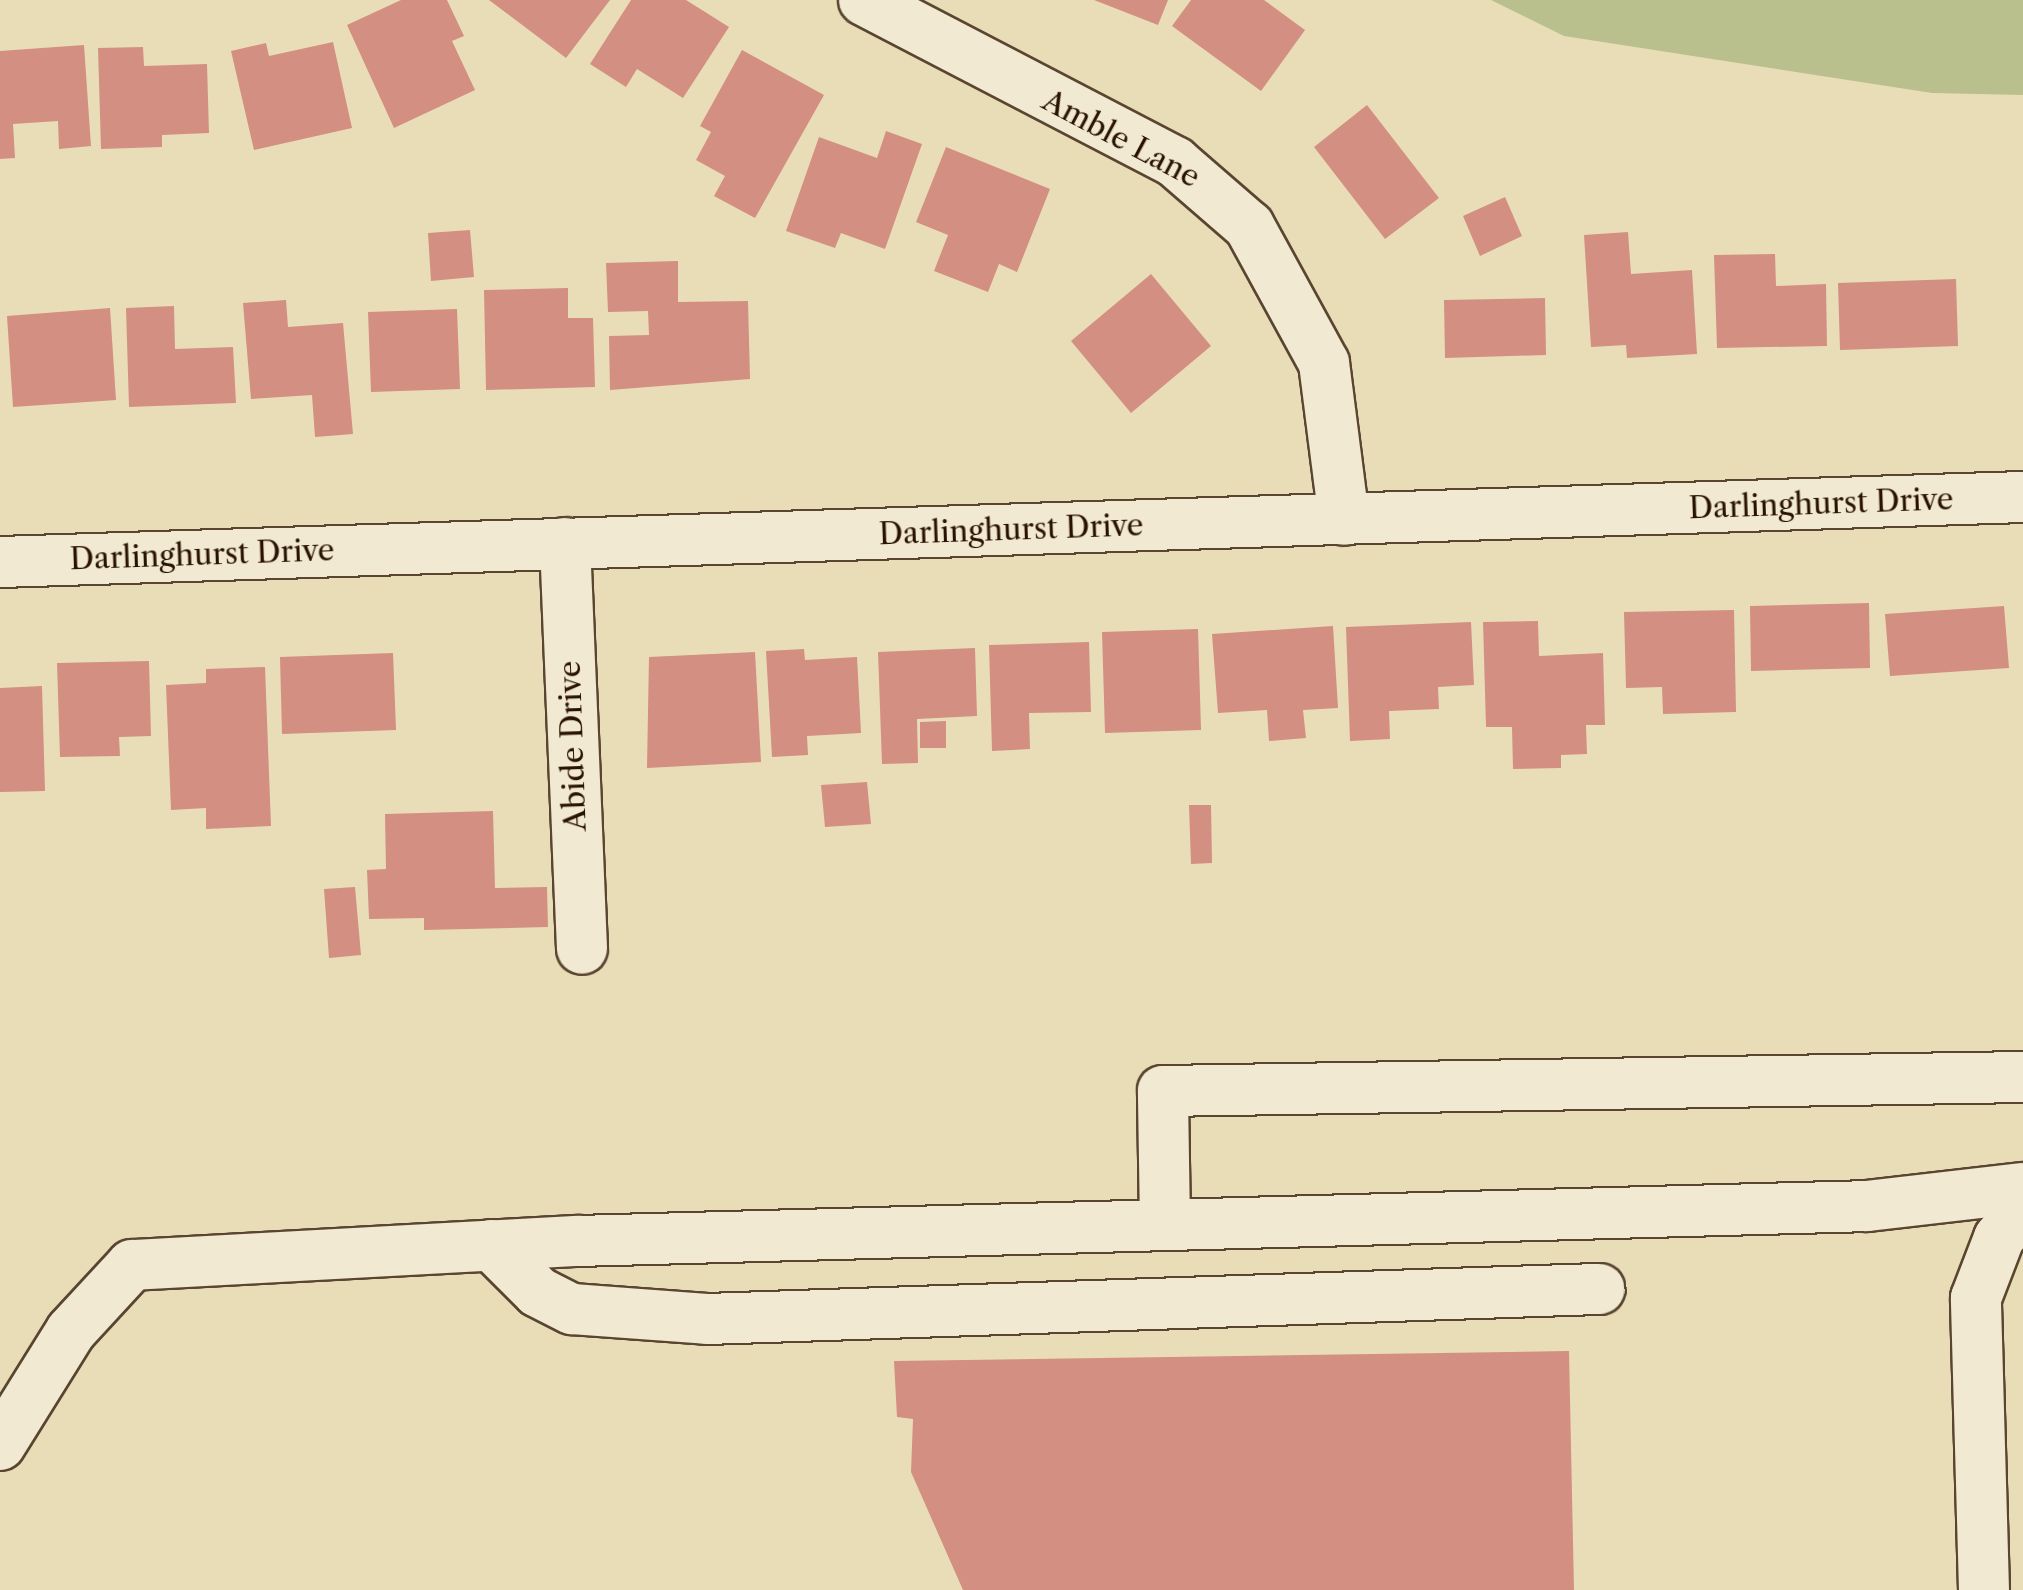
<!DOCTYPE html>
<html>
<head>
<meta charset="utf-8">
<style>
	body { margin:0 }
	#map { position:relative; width:2023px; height:1590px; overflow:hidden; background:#e9ddb8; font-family:"Libre Caslon Text",serif }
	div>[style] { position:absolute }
	.green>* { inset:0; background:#b9c08d }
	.building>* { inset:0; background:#d38f81 }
	.roads { filter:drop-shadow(2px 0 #594530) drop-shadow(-2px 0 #594530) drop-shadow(0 2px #594530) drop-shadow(0 -2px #594530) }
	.minor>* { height:50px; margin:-25px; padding:0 25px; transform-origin:25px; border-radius:25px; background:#f1e9d1 }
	span { translate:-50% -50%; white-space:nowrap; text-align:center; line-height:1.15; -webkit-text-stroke:10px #f1e9d1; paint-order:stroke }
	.street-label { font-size:30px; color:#291202 }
</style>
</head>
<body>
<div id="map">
	<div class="green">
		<i style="clip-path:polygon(1491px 0,2023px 0,2023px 95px,1932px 93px,1564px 36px)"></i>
	</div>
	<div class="building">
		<i style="clip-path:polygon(401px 0,447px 0,464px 36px,452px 41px,475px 90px,394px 128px,347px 25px)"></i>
		<i style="clip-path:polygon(489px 0,610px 0,566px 58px)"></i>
		<i style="clip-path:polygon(631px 0,686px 0,729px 27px,683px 98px,637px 69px,626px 87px,590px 64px)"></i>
		<i style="clip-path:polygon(1094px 0,1168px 0,1158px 25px)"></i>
		<i style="clip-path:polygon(1191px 0,1264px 0,1305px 30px,1261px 91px,1172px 26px)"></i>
		<i style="clip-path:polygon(333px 42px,352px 128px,254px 150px,231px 51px,266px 43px,269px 56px)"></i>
		<i style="clip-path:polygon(84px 45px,91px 146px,59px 149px,58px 121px,13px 124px,15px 158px,0 159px,0 51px)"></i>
		<i style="clip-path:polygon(143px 47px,144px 66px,207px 64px,209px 133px,162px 135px,162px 147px,101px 149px,98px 48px)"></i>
		<i style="clip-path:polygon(742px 50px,824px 95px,755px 218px,714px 196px,725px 176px,696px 160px,711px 132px,700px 126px)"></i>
		<i style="clip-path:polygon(1367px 105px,1439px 198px,1385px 239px,1314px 147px)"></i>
		<i style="clip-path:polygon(886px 131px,922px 144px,885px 249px,841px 233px,835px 248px,786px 231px,819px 137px,877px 158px)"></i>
		<i style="clip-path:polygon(946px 147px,1050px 189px,1017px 272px,999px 264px,988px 292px,934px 271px,948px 235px,916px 222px)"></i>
		<i style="clip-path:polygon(1505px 197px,1522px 236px,1480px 256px,1463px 216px)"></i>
		<i style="clip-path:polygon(470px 230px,474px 277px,431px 281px,428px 233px)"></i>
		<i style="clip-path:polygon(1628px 232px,1631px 274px,1692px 270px,1697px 354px,1627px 358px,1626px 345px,1591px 347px,1584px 235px)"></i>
		<i style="clip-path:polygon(1775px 254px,1776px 286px,1826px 284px,1827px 346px,1717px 348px,1714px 255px)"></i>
		<i style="clip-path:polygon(678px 261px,678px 302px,748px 301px,750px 379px,610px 390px,609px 336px,649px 335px,648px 311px,608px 312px,606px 263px)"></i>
		<i style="clip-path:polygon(1151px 274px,1211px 346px,1131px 413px,1071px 341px)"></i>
		<i style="clip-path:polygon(1956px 279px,1958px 346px,1840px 350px,1838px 283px)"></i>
		<i style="clip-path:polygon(568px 288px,568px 318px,593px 318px,595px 387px,486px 390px,484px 290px)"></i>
		<i style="clip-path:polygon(1545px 298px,1546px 355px,1445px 358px,1444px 300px)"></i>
		<i style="clip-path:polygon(286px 300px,288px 327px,343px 323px,353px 434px,315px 437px,312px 395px,251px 399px,243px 303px)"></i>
		<i style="clip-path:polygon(174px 306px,175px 349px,233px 347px,236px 403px,129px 407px,126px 308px)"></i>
		<i style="clip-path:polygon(110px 308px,116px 400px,13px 407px,7px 316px)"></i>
		<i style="clip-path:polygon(457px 309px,460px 389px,371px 392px,368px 312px)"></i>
		<i style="clip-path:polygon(1869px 603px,1870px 668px,1751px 671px,1750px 606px)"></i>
		<i style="clip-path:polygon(2004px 606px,2009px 668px,1890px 676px,1885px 614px)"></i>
		<i style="clip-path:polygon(1734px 610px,1736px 712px,1663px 714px,1662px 687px,1626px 688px,1624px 612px)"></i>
		<i style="clip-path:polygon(1538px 621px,1539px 656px,1603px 653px,1605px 725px,1586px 725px,1587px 754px,1561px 755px,1561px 768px,1513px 769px,1512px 727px,1486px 727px,1483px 622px)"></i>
		<i style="clip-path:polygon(1471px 622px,1474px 685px,1438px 687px,1439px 709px,1389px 711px,1390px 739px,1350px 741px,1346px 627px)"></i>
		<i style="clip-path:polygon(1333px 626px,1338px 708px,1303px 710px,1306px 738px,1269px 741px,1267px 710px,1218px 713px,1212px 634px)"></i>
		<i style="clip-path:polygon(1198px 629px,1201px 730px,1105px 733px,1102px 632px)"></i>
		<i style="clip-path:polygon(1089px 642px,1091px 712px,1029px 713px,1030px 749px,992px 751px,989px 645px)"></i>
		<i style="clip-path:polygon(975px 648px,977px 716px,917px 719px,918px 763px,882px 764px,878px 652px)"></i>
		<i style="clip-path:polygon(804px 649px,805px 660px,857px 657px,861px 733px,807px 736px,808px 755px,772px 757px,766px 651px)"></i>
		<i style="clip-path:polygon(755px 652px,761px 762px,647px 768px,649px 657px)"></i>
		<i style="clip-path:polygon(393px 653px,396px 730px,282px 734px,280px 657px)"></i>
		<i style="clip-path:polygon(149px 661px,151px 736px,119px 737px,120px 756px,60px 757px,57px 663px)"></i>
		<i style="clip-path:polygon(265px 667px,271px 826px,206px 829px,206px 808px,171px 810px,166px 685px,206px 683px,206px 669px)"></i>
		<i style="clip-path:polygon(42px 686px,45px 791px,0 792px,0 688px)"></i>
		<i style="clip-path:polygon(946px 721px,946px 748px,920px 748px,920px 722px)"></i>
		<i style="clip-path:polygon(867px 782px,871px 824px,825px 827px,821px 785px)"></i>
		<i style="clip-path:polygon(1189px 805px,1211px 805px,1212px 863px,1191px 864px)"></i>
		<i style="clip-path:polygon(493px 811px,495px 888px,547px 887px,548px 927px,424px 930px,424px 918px,369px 919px,367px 870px,386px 869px,385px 814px)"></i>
		<i style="clip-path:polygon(355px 887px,361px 955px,329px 958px,324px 889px)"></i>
		<i style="clip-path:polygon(1569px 1351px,1574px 1590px,963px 1590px,911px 1472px,913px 1419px,897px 1417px,894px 1361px)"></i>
	</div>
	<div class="roads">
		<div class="minor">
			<i style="left:864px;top:0;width:351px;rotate:27.5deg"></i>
			<i style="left:1175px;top:162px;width:98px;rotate:40.9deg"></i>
			<i style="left:1249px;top:226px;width:156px;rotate:61.3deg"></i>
			<i style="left:1324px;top:363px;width:158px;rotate:82.7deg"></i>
			<i style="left:565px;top:543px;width:406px;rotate:87.6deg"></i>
			<i style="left:0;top:562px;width:2024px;rotate:-1.84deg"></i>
			<i style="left:1165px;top:1224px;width:133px;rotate:-90.9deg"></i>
			<i style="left:1163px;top:1091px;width:860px;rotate:-0.93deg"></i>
			<i style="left:491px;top:1245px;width:66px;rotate:45deg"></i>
			<i style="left:538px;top:1292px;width:38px;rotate:27deg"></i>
			<i style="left:572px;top:1309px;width:135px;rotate:4.2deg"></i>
			<i style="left:707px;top:1319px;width:893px;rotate:-1.93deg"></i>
			<i style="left:0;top:1445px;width:134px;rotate:-58.1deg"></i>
			<i style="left:71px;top:1331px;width:90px;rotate:-47.3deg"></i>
			<i style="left:132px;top:1265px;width:446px;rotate:-3.1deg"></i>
			<i style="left:577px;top:1241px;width:1290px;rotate:-1.55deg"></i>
			<i style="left:1867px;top:1206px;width:157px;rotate:-6.6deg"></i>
			<i style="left:1984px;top:1590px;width:292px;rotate:-91.6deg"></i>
			<i style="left:1976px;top:1298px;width:64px;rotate:-69deg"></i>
			<i style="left:1999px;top:1238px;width:38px;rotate:-50deg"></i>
		</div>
	</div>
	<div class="street-label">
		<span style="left:1121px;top:139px;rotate:28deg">Amble Lane</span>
		<span style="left:1821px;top:504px;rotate:-2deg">Darlinghurst Drive</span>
		<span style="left:1011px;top:530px;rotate:-2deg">Darlinghurst Drive</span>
		<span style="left:202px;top:555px;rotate:-2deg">Darlinghurst Drive</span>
		<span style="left:573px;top:746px;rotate:-92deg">Abide Drive</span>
	</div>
</div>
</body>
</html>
